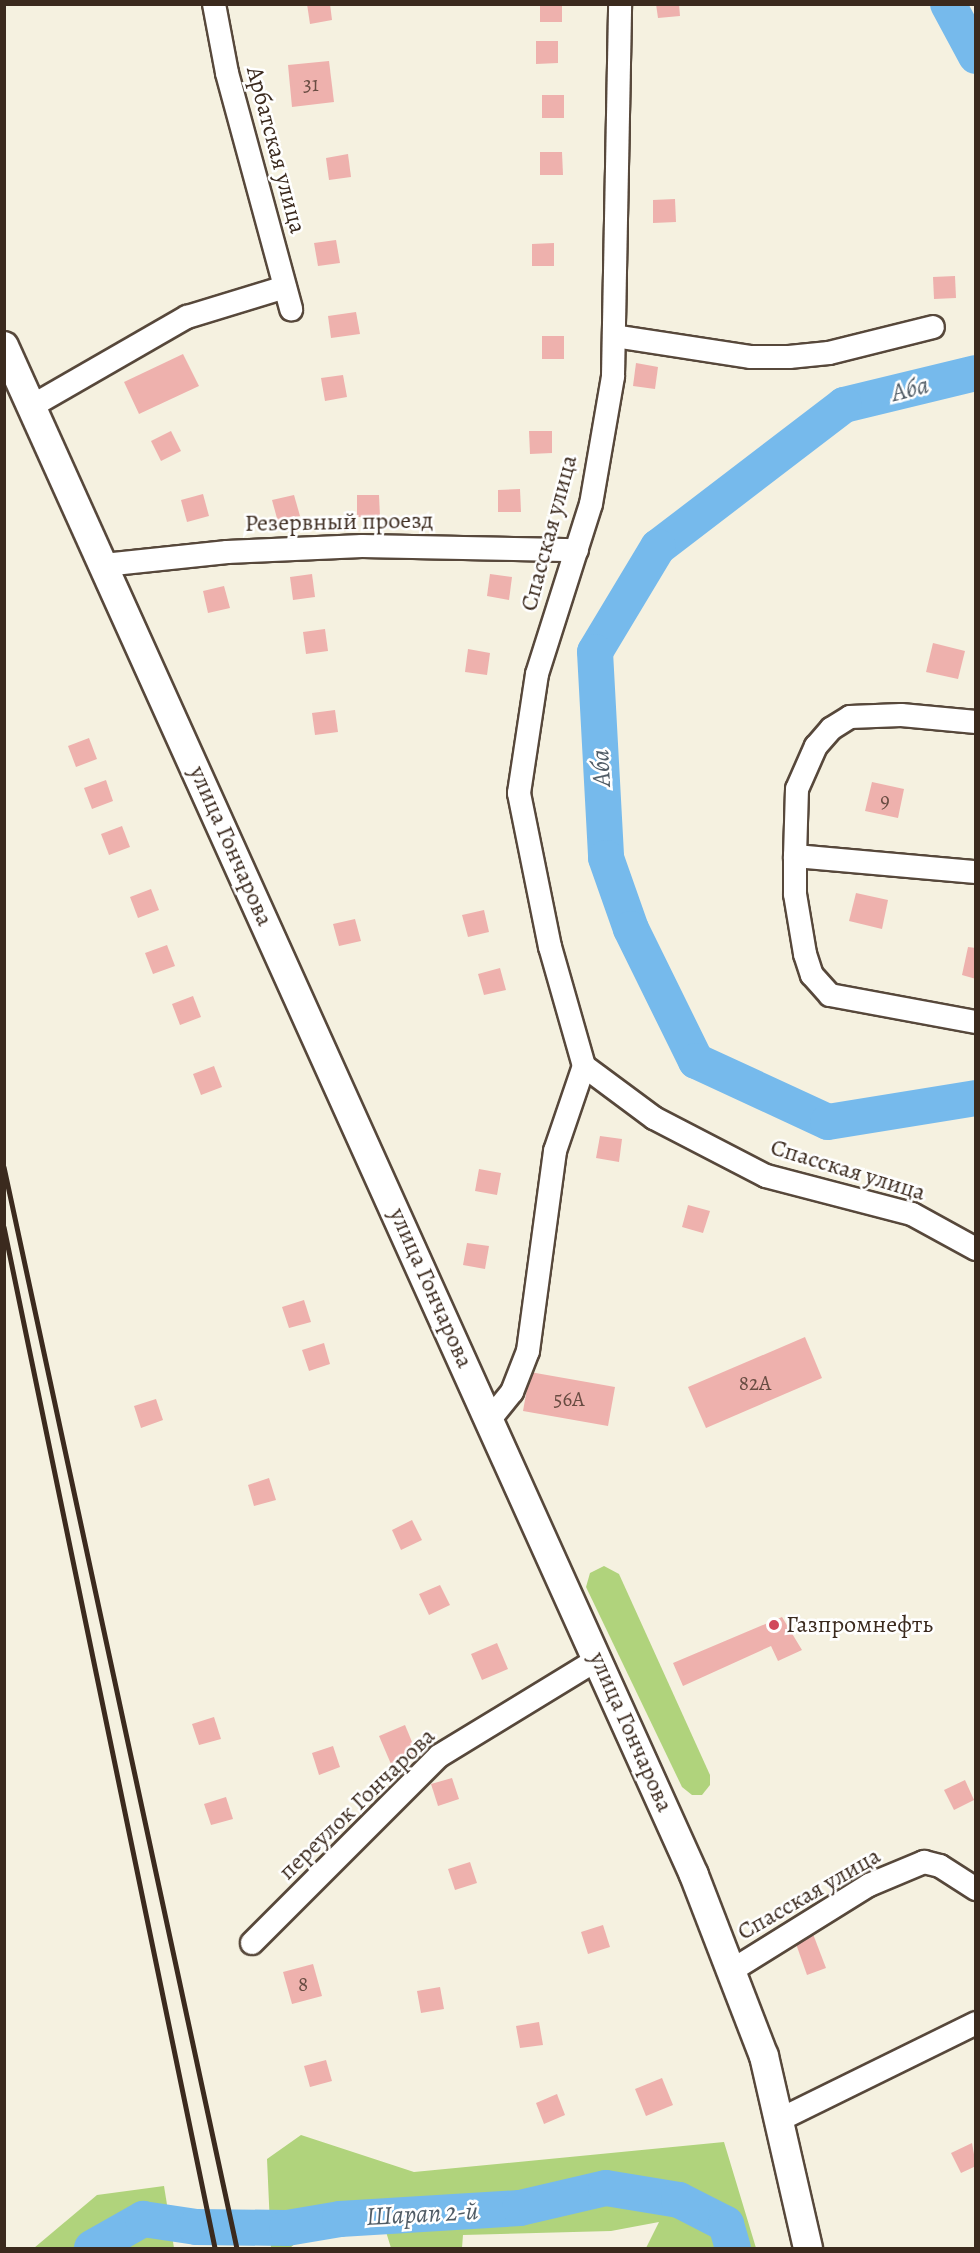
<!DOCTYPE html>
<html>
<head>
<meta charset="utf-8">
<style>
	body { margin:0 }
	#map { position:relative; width:980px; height:2253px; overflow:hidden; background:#f5f1e0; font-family:Alegreya,serif }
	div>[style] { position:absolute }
	.green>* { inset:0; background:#b0d37c }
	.river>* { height:36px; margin:-18px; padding:0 18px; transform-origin:18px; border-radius:18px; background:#76baec }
	.building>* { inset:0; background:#eeb1ad }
	.roads { filter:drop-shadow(2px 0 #57483b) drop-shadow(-2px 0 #57483b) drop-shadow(0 2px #57483b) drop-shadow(0 -2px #57483b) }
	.minor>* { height:22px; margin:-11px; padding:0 11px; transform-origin:11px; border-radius:11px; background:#fff }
	.major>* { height:28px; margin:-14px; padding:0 14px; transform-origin:14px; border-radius:14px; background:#fff }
	.rail>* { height:4.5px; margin:-2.25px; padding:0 2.25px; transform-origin:2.25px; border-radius:2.25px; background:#3b2a1e }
	.dots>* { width:16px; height:16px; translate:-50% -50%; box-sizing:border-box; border:3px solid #fff; border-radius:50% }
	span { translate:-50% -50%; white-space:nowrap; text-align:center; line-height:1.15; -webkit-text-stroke:5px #fff; paint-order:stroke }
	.number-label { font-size:21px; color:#684c42 }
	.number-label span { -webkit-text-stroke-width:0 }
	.street-label { font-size:24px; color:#3b2a1e }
	.poi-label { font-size:24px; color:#3b2a1e }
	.left { translate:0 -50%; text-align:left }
	.water-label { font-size:26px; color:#505c66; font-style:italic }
	.frame { position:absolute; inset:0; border:6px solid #3b2a1e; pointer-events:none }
</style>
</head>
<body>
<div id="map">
	<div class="green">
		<i style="clip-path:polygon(604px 1566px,619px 1574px,710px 1775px,710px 1785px,702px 1795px,692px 1795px,682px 1787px,586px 1587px,590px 1573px)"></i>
		<i style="clip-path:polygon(301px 2135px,414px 2172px,724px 2142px,756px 2248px,646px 2248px,659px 2222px,611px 2231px,463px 2235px,462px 2248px,391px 2248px,379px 2209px,306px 2234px,290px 2248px,271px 2248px,267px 2159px)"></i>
		<i style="clip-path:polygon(164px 2186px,174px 2248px,34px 2248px,97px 2195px)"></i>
	</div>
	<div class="river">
		<i style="left:948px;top:4px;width:59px;rotate:61.7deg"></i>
		<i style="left:976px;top:373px;width:136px;rotate:166.4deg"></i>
		<i style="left:844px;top:405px;width:234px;rotate:142.6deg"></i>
		<i style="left:658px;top:547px;width:122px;rotate:121deg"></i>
		<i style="left:595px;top:652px;width:206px;rotate:86.9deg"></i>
		<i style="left:606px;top:858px;width:75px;rotate:70.6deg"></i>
		<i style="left:631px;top:929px;width:147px;rotate:63.8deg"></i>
		<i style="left:696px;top:1061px;width:145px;rotate:24.8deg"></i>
		<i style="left:828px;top:1122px;width:150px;rotate:-9.2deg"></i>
		<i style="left:92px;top:2248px;width:59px;rotate:-29.6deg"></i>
		<i style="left:143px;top:2219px;width:54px;rotate:8.6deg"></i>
		<i style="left:196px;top:2227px;width:91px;rotate:0.6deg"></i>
		<i style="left:287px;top:2228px;width:54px;rotate:-9.6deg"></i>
		<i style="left:340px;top:2219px;width:180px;rotate:-3.5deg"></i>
		<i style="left:520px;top:2208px;width:88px;rotate:-13.1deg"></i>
		<i style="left:606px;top:2188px;width:74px;rotate:9.3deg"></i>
		<i style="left:679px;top:2200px;width:53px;rotate:27.1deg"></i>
		<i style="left:726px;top:2224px;width:25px;rotate:74deg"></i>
	</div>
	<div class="building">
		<i style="clip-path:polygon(307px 4px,330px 4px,332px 20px,310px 24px)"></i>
		<i style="clip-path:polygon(540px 4px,562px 4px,562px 22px,540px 22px)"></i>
		<i style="clip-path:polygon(656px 4px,679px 4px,680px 16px,658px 18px)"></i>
		<i style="clip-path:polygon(536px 41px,558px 41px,558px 63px,536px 64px)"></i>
		<i style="clip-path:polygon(329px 61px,334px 102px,292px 107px,288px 65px)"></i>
		<i style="clip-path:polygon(542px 95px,564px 95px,564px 118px,542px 118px)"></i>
		<i style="clip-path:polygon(540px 152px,562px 152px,563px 175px,540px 175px)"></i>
		<i style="clip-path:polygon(348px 154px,351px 177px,329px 180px,326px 158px)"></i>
		<i style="clip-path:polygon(675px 199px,676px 222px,653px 223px,653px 200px)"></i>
		<i style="clip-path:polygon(336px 240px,340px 263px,318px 266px,314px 243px)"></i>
		<i style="clip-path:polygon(554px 243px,554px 266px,532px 266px,532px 244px)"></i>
		<i style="clip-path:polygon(955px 276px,956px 298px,934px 299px,933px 277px)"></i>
		<i style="clip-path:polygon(356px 312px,360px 334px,331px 338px,328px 316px)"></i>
		<i style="clip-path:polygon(542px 336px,564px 336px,564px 359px,542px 359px)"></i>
		<i style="clip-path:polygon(183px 354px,199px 386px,139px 414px,124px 382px)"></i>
		<i style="clip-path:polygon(636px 363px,658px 367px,655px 389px,633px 386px)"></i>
		<i style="clip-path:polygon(343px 375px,347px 397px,325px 401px,321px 378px)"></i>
		<i style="clip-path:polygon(171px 431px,181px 451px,161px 461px,151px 441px)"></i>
		<i style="clip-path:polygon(529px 431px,552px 431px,552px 453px,530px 454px)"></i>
		<i style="clip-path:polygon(520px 489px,521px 512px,498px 512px,498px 490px)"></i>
		<i style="clip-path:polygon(203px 494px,209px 516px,187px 522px,181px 500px)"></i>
		<i style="clip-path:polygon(294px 495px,300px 516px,278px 522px,272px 500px)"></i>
		<i style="clip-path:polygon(357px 495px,379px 495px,380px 517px,357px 517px)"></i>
		<i style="clip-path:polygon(312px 574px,315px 597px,293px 600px,290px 577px)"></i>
		<i style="clip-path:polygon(490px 574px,512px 577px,509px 600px,487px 596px)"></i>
		<i style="clip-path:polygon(224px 586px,230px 608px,208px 613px,203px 591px)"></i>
		<i style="clip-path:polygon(325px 629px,328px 651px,306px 654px,303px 632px)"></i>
		<i style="clip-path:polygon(933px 643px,965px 651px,958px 679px,926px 672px)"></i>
		<i style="clip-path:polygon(468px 649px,490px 653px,487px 675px,465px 672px)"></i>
		<i style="clip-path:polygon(335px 710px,338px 732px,315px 735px,312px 713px)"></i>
		<i style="clip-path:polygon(89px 738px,97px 759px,76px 767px,68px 746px)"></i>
		<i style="clip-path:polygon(106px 780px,113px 801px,92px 809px,84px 788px)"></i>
		<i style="clip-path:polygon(872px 782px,904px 789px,898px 818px,865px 811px)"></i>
		<i style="clip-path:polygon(122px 826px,130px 847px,109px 855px,101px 834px)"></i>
		<i style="clip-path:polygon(151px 889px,159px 910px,138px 918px,130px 897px)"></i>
		<i style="clip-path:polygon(856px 893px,888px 900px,882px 929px,849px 921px)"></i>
		<i style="clip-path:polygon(484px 910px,489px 932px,468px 937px,462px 915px)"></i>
		<i style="clip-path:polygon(355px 919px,361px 941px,339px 946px,333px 924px)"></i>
		<i style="clip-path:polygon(167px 945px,175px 966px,153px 974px,145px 953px)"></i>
		<i style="clip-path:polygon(968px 947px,976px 948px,976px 979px,962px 975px)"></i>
		<i style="clip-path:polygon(500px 968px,506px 990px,484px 995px,478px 974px)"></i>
		<i style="clip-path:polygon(193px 996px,201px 1017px,180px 1025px,172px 1004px)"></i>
		<i style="clip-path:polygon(214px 1066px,222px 1087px,201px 1095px,193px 1074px)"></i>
		<i style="clip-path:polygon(600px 1136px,622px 1139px,619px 1162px,596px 1158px)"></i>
		<i style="clip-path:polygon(479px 1169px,501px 1173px,497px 1195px,475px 1191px)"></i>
		<i style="clip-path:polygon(688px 1205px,710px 1211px,703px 1233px,682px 1227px)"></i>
		<i style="clip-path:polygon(467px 1243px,489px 1246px,485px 1269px,463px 1265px)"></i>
		<i style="clip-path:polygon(304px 1300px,311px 1322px,289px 1328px,282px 1307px)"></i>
		<i style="clip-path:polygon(805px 1337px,822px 1378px,706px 1428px,688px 1387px)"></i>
		<i style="clip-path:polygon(324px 1343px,330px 1364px,309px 1371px,302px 1350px)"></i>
		<i style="clip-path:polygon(530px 1372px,615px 1387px,608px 1426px,523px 1411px)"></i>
		<i style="clip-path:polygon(156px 1399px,163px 1420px,141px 1428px,134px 1406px)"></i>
		<i style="clip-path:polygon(269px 1478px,276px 1500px,254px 1506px,248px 1485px)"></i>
		<i style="clip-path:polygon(412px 1520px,422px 1540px,401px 1550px,392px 1530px)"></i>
		<i style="clip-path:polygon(440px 1585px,450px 1605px,429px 1615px,419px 1594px)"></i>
		<i style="clip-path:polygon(782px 1617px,802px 1650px,778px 1661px,771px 1646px,683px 1686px,673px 1663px)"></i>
		<i style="clip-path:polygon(497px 1643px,508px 1669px,482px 1680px,471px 1654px)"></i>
		<i style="clip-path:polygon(214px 1717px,221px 1739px,199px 1745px,192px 1724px)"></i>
		<i style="clip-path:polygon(405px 1725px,417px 1754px,391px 1764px,379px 1736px)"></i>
		<i style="clip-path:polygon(333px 1746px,340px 1767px,319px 1775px,312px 1753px)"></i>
		<i style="clip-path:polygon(452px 1778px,459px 1799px,438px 1806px,431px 1784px)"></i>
		<i style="clip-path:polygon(965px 1780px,974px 1800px,954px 1810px,944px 1790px)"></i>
		<i style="clip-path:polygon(226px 1797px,233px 1819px,211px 1825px,204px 1804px)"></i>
		<i style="clip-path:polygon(470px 1862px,477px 1883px,455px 1890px,448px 1869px)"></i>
		<i style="clip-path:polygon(603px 1925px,610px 1947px,588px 1954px,581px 1932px)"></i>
		<i style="clip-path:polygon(813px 1934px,826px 1968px,807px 1975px,795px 1941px)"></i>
		<i style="clip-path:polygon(313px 1964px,322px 1996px,292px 2004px,283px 1972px)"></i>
		<i style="clip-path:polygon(440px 1987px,444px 2009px,421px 2013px,417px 1991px)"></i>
		<i style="clip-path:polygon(539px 2022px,543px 2045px,520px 2048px,516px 2026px)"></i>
		<i style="clip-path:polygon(326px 2060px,332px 2081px,310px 2087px,304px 2066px)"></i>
		<i style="clip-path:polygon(662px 2078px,673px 2105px,646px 2116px,635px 2089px)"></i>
		<i style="clip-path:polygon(557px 2094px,565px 2115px,544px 2124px,536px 2103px)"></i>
		<i style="clip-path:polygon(972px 2143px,976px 2166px,961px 2173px,951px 2153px)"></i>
	</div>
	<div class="roads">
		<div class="minor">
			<i style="left:214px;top:4px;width:70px;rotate:79.3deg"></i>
			<i style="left:227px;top:73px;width:245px;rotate:74.8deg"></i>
			<i style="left:614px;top:336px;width:139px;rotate:8.7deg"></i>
			<i style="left:751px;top:357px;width:38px"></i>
			<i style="left:789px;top:357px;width:40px;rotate:-5.7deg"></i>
			<i style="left:829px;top:353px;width:107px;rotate:-14deg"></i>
			<i style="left:32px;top:406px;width:179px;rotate:-29.9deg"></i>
			<i style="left:187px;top:317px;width:102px;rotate:-17deg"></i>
			<i style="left:104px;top:565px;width:124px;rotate:-6deg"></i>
			<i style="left:227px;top:552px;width:135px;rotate:-2.5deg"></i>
			<i style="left:362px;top:546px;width:215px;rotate:1.1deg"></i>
			<i style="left:976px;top:722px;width:75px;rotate:-174.7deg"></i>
			<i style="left:901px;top:715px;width:51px;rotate:177.8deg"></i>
			<i style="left:850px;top:717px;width:22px;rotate:148deg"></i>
			<i style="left:831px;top:729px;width:23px;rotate:131deg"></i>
			<i style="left:816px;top:746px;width:47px;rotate:113.8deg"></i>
			<i style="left:797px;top:789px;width:67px;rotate:91.7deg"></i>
			<i style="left:795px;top:856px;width:38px;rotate:90deg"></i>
			<i style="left:795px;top:894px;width:61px;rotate:80.5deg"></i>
			<i style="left:805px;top:954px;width:22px;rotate:72deg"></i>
			<i style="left:812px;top:975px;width:27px;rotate:48deg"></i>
			<i style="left:830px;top:995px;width:148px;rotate:10.5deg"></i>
			<i style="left:795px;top:856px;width:182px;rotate:5.1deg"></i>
			<i style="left:584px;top:1066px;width:87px;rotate:36.6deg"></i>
			<i style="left:654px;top:1118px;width:126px;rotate:27.4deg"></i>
			<i style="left:766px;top:1176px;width:151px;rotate:14.6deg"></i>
			<i style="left:912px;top:1214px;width:73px;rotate:28.7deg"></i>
			<i style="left:490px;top:1419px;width:35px;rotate:-51deg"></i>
			<i style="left:512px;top:1392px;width:44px;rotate:-68.7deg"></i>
			<i style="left:528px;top:1351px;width:202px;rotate:-82.3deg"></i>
			<i style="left:555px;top:1151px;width:90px;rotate:-71.2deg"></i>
			<i style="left:584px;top:1066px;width:124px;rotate:-105.9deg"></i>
			<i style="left:550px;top:947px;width:157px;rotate:-101.4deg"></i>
			<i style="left:519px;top:793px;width:120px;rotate:-81.4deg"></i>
			<i style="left:537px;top:674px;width:178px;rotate:-72.4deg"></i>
			<i style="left:591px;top:504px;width:130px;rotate:-80.2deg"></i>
			<i style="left:613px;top:376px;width:372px;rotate:-88.9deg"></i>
			<i style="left:252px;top:1943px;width:264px;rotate:-45deg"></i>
			<i style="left:439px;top:1756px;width:186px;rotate:-31.4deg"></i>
			<i style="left:734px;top:1969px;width:159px;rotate:-31.9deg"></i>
			<i style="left:869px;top:1885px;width:60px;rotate:-22.7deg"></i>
			<i style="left:924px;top:1862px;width:16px;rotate:14deg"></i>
			<i style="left:940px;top:1866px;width:43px;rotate:32.6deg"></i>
			<i style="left:781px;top:2119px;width:217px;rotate:-26.2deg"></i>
		</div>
		<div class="major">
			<i style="left:4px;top:346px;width:1677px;rotate:65.71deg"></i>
			<i style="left:694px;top:1875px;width:194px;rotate:68.9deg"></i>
			<i style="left:764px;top:2056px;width:197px;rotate:77.1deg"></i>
		</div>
	</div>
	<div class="rail">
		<i style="left:4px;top:1167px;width:1106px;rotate:77.84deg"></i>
		<i style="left:4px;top:1227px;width:1043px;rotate:78.32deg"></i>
	</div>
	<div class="dots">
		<i style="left:774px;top:1625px;background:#d1495b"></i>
	</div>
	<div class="number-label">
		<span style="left:311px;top:84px">31</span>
		<span style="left:885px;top:800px">9</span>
		<span style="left:755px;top:1383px">82А</span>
		<span style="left:569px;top:1399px">56А</span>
		<span style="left:303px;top:1984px">8</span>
	</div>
	<div class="street-label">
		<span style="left:276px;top:150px;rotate:75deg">Арбатская улица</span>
		<span style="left:339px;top:522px;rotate:-1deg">Резервный проезд</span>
		<span style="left:549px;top:533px;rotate:-75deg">Спасская улица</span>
		<span style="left:231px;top:846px;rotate:66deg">улица Гончарова</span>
		<span style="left:848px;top:1170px;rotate:17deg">Спасская улица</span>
		<span style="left:431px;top:1288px;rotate:66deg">улица Гончарова</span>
		<span style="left:631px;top:1732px;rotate:66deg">улица Гончарова</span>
		<span style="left:357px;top:1804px;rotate:-44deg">переулок Гончарова</span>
		<span style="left:809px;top:1894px;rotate:-30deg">Спасская улица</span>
	</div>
	<div class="poi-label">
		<span class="left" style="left:786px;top:1625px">Газпромнефть</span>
	</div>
	<div class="water-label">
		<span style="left:910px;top:389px;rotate:-14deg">Аба</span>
		<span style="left:601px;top:768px;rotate:-93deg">Аба</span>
		<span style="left:422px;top:2214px;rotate:-3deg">Шарап 2-й</span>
	</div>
	<div class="frame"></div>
</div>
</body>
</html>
